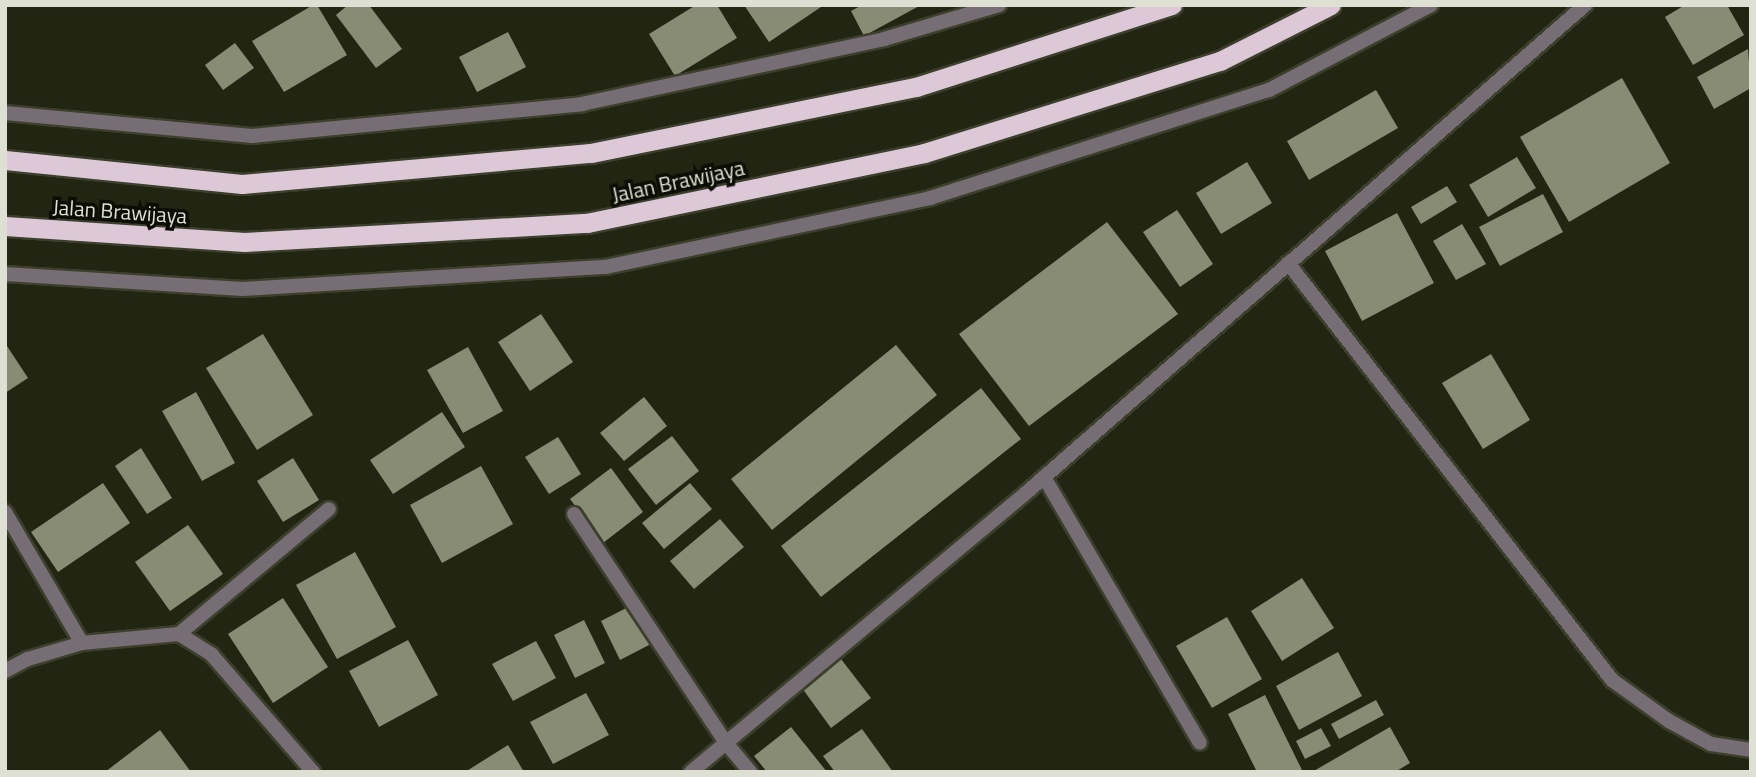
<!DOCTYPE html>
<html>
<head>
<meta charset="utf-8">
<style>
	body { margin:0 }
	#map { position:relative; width:1756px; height:777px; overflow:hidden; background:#222511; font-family:"Titillium Web",sans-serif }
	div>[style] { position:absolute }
	.building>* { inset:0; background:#888c75 }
	.roads { filter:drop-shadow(2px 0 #3c3f2c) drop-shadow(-2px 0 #3c3f2c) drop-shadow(0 2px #3c3f2c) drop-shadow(0 -2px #3c3f2c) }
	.service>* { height:14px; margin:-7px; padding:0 7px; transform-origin:7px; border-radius:7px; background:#776d74 }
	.minor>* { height:14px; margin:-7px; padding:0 7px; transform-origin:7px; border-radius:7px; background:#776d74 }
	.tertiary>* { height:14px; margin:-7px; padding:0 7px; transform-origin:7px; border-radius:7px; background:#776d74 }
	.trunk>* { height:19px; margin:-9.5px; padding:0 9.5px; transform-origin:9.5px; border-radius:9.5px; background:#ddc8d8 }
	span { translate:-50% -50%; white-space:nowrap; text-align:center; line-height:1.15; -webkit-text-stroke:7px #0c0d05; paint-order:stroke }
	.street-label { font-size:21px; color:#dde0d3 }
	.frame { position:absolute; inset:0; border:7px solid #dde0d3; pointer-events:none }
</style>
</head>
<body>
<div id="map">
	<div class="building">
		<i style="clip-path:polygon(313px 5px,317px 5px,347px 55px,284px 92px,252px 41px)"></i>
		<i style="clip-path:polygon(348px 5px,369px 5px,402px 49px,376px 68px,336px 15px)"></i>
		<i style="clip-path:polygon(696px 5px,717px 5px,737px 38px,675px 76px,649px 34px)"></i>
		<i style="clip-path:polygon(744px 5px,824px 5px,769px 42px)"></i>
		<i style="clip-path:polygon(862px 5px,921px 5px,864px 36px,851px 11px)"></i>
		<i style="clip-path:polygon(1685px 5px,1727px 5px,1744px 35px,1693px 65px,1665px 17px)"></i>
		<i style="clip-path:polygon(508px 32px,526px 67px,477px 92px,459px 57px)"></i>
		<i style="clip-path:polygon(235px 43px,254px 68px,223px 90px,205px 65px)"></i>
		<i style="clip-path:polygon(1748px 49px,1751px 88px,1714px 109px,1697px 77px)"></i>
		<i style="clip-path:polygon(1622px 78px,1670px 163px,1569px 222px,1520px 137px)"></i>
		<i style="clip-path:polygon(1376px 90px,1398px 128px,1309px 180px,1287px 141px)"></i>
		<i style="clip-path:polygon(1517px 157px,1536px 188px,1488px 217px,1469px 185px)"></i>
		<i style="clip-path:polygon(1247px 162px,1272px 203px,1221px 234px,1196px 193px)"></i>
		<i style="clip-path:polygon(1447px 186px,1457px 202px,1421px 224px,1411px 207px)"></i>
		<i style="clip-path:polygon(1543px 194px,1563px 232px,1500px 266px,1479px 227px)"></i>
		<i style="clip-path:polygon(1177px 210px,1213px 264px,1180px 287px,1143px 232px)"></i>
		<i style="clip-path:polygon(1397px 213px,1434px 283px,1362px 321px,1325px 251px)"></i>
		<i style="clip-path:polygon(1107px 222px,1178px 314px,1029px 426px,959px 334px)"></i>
		<i style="clip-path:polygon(1462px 224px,1486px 264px,1456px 280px,1433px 241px)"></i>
		<i style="clip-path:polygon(541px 314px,573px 362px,530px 391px,498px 342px)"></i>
		<i style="clip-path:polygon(263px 334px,313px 415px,257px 450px,206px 368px)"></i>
		<i style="clip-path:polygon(5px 343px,28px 378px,5px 393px)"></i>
		<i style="clip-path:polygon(896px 345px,937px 395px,772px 530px,731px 479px)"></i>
		<i style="clip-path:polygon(468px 347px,503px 411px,463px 433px,427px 370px)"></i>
		<i style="clip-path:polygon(1491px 354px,1530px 420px,1483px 449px,1442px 383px)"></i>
		<i style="clip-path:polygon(981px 388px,1021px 439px,821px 597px,781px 546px)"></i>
		<i style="clip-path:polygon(196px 392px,235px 463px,202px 481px,162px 411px)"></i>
		<i style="clip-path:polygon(644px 397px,667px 426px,624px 461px,600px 433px)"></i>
		<i style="clip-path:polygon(442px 412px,465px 447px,393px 494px,370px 460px)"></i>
		<i style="clip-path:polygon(672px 436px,699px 471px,656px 505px,628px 469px)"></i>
		<i style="clip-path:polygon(558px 437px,581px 474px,549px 494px,525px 457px)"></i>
		<i style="clip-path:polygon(141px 448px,172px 498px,147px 514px,115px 466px)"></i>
		<i style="clip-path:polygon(293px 458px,319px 500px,283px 522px,257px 481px)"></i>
		<i style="clip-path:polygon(481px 466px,513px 524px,442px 563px,410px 505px)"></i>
		<i style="clip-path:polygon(611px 468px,643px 512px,603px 543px,570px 499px)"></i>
		<i style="clip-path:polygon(103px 483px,130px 523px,58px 572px,31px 532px)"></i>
		<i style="clip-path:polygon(690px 483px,712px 509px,664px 549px,642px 523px)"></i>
		<i style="clip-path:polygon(720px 519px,744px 547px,694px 589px,670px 561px)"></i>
		<i style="clip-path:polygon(188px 525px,223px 574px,170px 611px,135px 562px)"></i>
		<i style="clip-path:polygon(355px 552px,396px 627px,337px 659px,296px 585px)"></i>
		<i style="clip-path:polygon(1302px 578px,1334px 628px,1282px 661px,1251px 611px)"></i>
		<i style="clip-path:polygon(283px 598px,328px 667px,273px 703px,228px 634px)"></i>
		<i style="clip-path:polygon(632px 605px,651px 644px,620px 660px,601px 621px)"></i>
		<i style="clip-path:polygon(1227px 617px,1262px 679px,1212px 708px,1176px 646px)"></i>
		<i style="clip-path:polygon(584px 620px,605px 663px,575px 678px,554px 635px)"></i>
		<i style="clip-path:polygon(408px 640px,438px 695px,379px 727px,349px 671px)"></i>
		<i style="clip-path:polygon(536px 641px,556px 678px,513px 701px,492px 664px)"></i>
		<i style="clip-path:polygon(1338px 652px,1362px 696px,1299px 730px,1276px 686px)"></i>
		<i style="clip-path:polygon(841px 659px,871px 698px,831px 728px,802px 688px)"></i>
		<i style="clip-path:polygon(586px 693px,609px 735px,553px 764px,530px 722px)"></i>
		<i style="clip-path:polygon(1265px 695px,1303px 772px,1257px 772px,1228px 714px)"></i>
		<i style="clip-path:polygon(1376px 700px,1384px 715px,1339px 739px,1331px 724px)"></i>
		<i style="clip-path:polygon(791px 727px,827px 772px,767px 772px,754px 756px)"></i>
		<i style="clip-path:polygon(1390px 727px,1410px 763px,1395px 772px,1312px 772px)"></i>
		<i style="clip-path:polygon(1321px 728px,1331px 746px,1305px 759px,1296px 741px)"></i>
		<i style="clip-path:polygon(862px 729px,893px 772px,835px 772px,823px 756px)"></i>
		<i style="clip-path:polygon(160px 730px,191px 772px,105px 772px)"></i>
		<i style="clip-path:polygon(508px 745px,524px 772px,465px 772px)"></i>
	</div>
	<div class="roads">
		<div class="service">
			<i style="left:1044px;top:477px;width:308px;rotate:59.6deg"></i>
		</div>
		<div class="minor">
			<i style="left:1288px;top:263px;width:528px;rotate:52.15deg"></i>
			<i style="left:1612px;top:680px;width:70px;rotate:35.7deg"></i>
			<i style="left:1669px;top:721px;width:48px;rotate:28.7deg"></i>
			<i style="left:1711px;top:744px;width:40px;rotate:8.5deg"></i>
			<i style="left:5px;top:512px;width:152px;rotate:59.6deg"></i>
			<i style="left:574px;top:514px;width:275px;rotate:56.4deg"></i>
			<i style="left:726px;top:743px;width:38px;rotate:50deg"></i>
			<i style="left:179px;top:634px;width:195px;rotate:-39.8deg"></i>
			<i style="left:5px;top:671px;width:26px;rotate:-28deg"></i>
			<i style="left:28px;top:659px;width:56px;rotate:-16.5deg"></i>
			<i style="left:82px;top:643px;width:97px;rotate:-5.3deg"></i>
			<i style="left:179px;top:634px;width:39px;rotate:32deg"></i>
			<i style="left:212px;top:655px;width:155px;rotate:49.2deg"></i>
			<i style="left:691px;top:772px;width:437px;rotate:-39.8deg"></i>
			<i style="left:1027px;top:492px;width:741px;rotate:-41.11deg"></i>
		</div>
		<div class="tertiary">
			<i style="left:5px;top:113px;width:248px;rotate:5.3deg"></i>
			<i style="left:252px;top:136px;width:332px;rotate:-5.5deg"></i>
			<i style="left:582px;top:104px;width:309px;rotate:-12.1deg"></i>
			<i style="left:884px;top:39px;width:120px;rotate:-16.5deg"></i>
			<i style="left:5px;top:274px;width:238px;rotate:3.6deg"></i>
			<i style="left:243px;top:289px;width:364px;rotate:-3.5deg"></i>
			<i style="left:606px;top:267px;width:331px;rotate:-12deg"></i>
			<i style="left:930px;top:198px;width:356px;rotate:-17.7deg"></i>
			<i style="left:1269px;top:90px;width:183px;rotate:-27.7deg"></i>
		</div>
		<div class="trunk">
			<i style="left:5px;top:160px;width:238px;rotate:5.8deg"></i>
			<i style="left:242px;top:184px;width:350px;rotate:-5.1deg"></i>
			<i style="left:591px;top:153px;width:332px;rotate:-11.5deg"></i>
			<i style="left:916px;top:87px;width:269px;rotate:-17.8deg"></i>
			<i style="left:5px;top:226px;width:240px;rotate:3.8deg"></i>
			<i style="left:244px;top:242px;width:344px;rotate:-3.2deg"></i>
			<i style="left:587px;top:223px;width:344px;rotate:-11.7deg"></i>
			<i style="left:924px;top:153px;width:310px;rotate:-17.3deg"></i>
			<i style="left:1220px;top:61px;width:124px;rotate:-26.8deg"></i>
		</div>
	</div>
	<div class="street-label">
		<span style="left:678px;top:181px;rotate:-12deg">Jalan Brawijaya</span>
		<span style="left:120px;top:211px;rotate:4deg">Jalan Brawijaya</span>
	</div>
	<div class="frame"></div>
</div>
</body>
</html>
